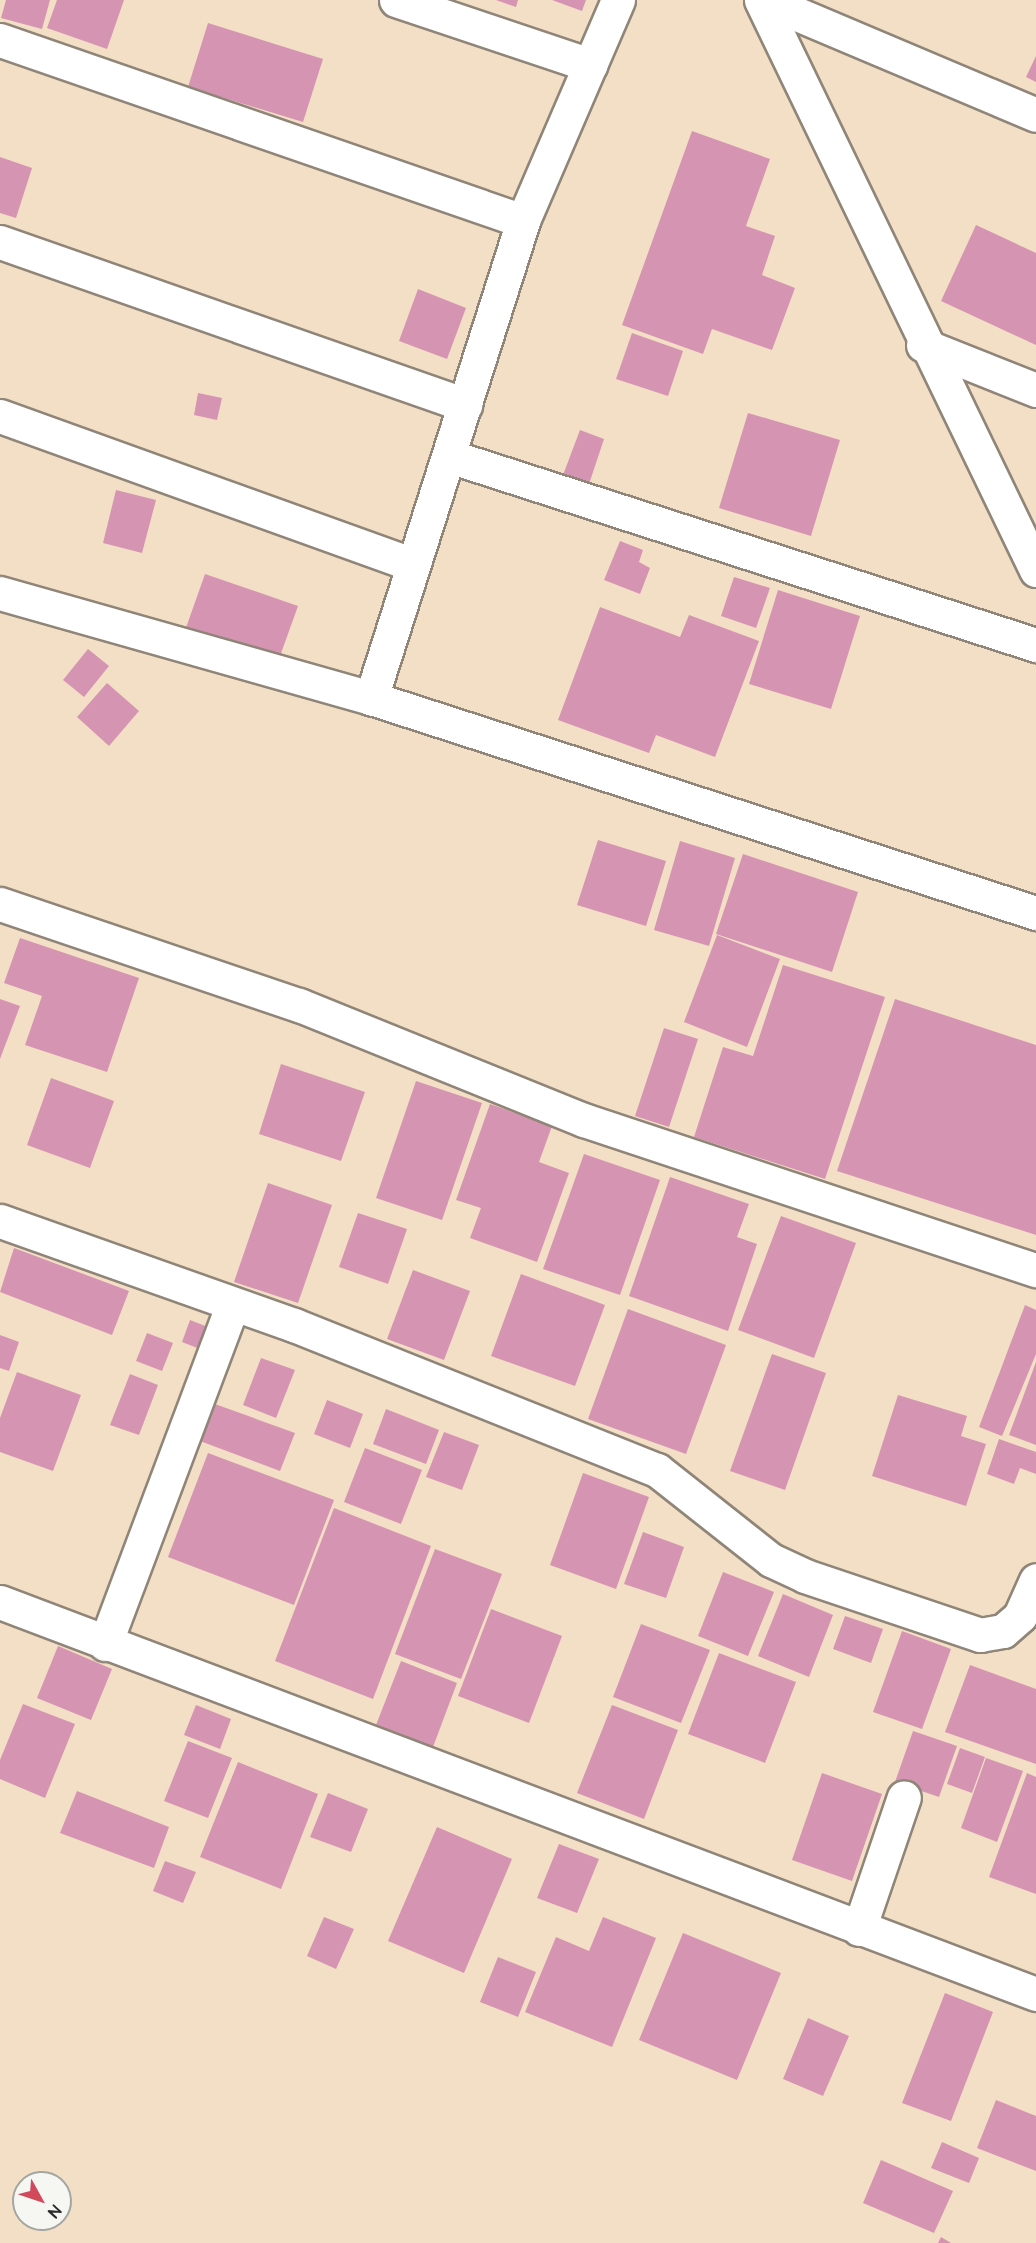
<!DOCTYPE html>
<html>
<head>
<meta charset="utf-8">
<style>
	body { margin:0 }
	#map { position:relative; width:1036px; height:2243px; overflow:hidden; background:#f3dfc5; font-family:"Architects Daughter",sans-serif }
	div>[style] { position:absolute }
	.building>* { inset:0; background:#d694b3 }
	.roads { filter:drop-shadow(2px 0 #8f8578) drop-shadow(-2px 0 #8f8578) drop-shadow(0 2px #8f8578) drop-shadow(0 -2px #8f8578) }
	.minor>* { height:33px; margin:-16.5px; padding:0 16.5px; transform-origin:16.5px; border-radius:16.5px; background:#fff }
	span { translate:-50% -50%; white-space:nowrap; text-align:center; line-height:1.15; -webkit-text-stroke:6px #f6f6f2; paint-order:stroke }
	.north { position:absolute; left:12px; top:2171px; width:60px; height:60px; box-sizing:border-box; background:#f6f6f2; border:2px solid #a5a5a2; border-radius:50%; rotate:130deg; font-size:16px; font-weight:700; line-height:24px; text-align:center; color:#2b2b2b }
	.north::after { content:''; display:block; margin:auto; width:21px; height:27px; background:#d1495b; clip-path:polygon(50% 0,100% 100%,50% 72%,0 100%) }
</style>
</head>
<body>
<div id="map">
	<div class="building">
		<i style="clip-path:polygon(6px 0,50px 0,42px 29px,1px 18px)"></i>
		<i style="clip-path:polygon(57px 0,124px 0,107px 49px,47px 28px)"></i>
		<i style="clip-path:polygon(496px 0,518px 0,516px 7px)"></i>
		<i style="clip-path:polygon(552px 0,586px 0,582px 11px)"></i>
		<i style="clip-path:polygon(208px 23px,323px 59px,303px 122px,188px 87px)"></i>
		<i style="clip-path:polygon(1036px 56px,1036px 82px,1026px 77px)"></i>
		<i style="clip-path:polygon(692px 131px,770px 159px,746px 226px,775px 236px,762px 275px,795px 288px,772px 350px,712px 329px,703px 354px,622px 325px)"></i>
		<i style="clip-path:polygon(0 157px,32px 168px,16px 218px,0 213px)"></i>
		<i style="clip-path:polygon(976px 225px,1036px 253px,1036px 345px,941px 301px)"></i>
		<i style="clip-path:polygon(418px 289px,466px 308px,447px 359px,399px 341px)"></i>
		<i style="clip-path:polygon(632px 333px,683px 351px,668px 396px,616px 379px)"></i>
		<i style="clip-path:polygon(198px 393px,222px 398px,217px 420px,194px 415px)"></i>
		<i style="clip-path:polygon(748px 413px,840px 440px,811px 536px,719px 508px)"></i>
		<i style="clip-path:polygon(580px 430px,604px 439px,589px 484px,563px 475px)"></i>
		<i style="clip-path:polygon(116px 490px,156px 500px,142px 553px,103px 543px)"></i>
		<i style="clip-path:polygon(620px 541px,643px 550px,639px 562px,650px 568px,640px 594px,604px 580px)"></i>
		<i style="clip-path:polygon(205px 574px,298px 606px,275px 670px,182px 639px)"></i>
		<i style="clip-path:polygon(734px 577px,770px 588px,756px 628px,721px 616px)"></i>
		<i style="clip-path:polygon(778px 590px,860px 616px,831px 709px,749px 684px)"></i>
		<i style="clip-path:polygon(600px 607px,680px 637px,689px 615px,759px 641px,715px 757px,656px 735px,649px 753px,558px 720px)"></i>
		<i style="clip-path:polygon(88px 649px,109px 666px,84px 697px,63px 680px)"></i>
		<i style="clip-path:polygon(107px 683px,139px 711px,109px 746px,77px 717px)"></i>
		<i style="clip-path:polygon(598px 840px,666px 861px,646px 926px,577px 905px)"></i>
		<i style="clip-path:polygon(680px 841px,735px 858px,709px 946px,654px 930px)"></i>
		<i style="clip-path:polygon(743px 854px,858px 892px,832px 972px,716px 934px)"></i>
		<i style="clip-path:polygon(717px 935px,780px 959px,747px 1047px,684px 1022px)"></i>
		<i style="clip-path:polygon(20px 938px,139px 978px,107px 1072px,25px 1045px,42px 996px,4px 983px)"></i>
		<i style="clip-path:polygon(783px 965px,885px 997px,825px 1179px,694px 1137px,723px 1047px,753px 1056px)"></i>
		<i style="clip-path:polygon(0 999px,20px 1006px,0 1059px)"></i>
		<i style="clip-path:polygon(895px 999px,1036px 1045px,1036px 1235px,837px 1171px)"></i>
		<i style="clip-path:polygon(664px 1028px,698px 1039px,669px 1127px,635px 1116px)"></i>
		<i style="clip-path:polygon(281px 1064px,365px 1092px,341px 1161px,259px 1134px)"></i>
		<i style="clip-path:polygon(51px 1078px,114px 1101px,90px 1168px,27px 1145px)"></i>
		<i style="clip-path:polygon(416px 1081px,482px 1103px,442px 1220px,376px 1198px)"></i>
		<i style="clip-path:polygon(490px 1104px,552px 1126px,539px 1162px,569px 1173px,537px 1262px,470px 1238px,481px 1208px,456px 1200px)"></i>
		<i style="clip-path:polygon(584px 1154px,660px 1180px,620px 1295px,543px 1269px)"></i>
		<i style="clip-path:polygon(670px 1177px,749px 1204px,737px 1237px,757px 1244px,728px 1331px,629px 1296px)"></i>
		<i style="clip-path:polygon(268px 1183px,332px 1205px,298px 1303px,234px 1282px)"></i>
		<i style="clip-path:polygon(358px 1213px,407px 1229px,388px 1284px,339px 1267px)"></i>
		<i style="clip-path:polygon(781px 1216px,856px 1243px,814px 1358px,738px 1330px)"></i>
		<i style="clip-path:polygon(14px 1248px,129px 1291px,112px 1335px,0 1292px)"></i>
		<i style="clip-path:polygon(413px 1270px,470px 1291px,444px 1360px,387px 1339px)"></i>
		<i style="clip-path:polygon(521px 1274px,605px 1305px,575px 1386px,491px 1356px)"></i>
		<i style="clip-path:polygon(1025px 1305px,1036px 1310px,1036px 1354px,1002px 1436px,979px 1427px)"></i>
		<i style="clip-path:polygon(628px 1309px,726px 1345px,686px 1454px,588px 1419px)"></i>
		<i style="clip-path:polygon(190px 1320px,213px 1329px,205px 1351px,182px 1342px)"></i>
		<i style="clip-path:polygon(147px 1333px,173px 1343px,162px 1371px,136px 1361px)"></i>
		<i style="clip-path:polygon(0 1335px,19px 1342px,9px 1371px,0 1368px)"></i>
		<i style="clip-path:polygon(772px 1354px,826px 1373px,785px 1490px,730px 1471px)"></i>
		<i style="clip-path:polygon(261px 1358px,295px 1370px,276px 1418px,243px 1405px)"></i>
		<i style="clip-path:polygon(1036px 1362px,1036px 1445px,1009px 1435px)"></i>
		<i style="clip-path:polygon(17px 1372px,81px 1395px,53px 1471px,0 1452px,0 1418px)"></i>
		<i style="clip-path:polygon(130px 1374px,158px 1385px,139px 1435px,110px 1425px)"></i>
		<i style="clip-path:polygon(898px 1395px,967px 1416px,961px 1436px,986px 1444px,966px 1506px,872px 1476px)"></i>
		<i style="clip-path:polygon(327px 1400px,363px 1414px,350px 1448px,314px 1434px)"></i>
		<i style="clip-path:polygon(215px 1404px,295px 1433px,280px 1471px,200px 1441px)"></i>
		<i style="clip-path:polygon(386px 1409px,439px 1430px,426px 1464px,373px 1444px)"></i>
		<i style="clip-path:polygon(444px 1432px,479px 1445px,462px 1490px,426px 1477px)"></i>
		<i style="clip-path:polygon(999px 1439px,1036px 1452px,1036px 1474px,1020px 1468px,1014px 1484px,987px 1474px)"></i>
		<i style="clip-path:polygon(365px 1448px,422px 1470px,401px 1524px,344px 1502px)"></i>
		<i style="clip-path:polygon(208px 1453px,334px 1500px,294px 1605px,168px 1557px)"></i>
		<i style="clip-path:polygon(583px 1473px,649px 1497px,616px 1589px,550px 1565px)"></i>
		<i style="clip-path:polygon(334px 1508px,431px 1546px,373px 1699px,275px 1661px)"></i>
		<i style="clip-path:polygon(643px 1532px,684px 1547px,666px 1598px,624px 1584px)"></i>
		<i style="clip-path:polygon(435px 1549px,502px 1574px,461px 1679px,395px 1654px)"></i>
		<i style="clip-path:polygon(723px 1572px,774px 1592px,748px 1656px,698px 1636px)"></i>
		<i style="clip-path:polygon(783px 1594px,833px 1615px,809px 1677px,758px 1656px)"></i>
		<i style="clip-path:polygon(491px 1609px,562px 1636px,529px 1723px,458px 1696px)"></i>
		<i style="clip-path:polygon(845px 1616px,883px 1629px,871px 1663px,833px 1649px)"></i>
		<i style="clip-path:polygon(641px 1624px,710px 1650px,681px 1723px,613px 1697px)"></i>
		<i style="clip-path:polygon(902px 1631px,951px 1649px,922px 1729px,873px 1712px)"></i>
		<i style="clip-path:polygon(58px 1646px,112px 1669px,91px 1720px,37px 1698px)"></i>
		<i style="clip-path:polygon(719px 1653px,796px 1682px,765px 1763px,688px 1734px)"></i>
		<i style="clip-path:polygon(401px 1661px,457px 1683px,433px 1747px,376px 1725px)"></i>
		<i style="clip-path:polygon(970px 1665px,1036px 1689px,1036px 1764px,945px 1732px)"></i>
		<i style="clip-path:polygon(23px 1704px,75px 1724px,45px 1798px,0 1779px,0 1760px)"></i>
		<i style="clip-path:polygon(196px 1705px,231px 1719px,220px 1749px,184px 1735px)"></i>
		<i style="clip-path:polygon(612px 1705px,678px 1730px,644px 1819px,577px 1793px)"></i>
		<i style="clip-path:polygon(913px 1731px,957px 1746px,939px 1797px,895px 1782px)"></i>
		<i style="clip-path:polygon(188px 1741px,232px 1758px,208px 1818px,164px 1801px)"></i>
		<i style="clip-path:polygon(960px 1748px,985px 1757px,972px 1793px,947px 1784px)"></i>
		<i style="clip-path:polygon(986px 1758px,1023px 1771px,997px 1842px,961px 1828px)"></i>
		<i style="clip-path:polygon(238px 1762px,318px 1794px,281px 1889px,200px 1857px)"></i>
		<i style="clip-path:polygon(822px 1773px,882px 1794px,852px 1881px,792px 1860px)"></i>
		<i style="clip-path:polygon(1027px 1773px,1036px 1777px,1036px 1894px,989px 1877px)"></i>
		<i style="clip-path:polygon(77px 1791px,169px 1827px,154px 1868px,60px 1833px)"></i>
		<i style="clip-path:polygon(328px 1793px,368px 1809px,351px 1852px,310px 1837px)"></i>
		<i style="clip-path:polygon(437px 1827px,512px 1859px,464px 1973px,388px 1941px)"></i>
		<i style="clip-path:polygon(559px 1844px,599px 1859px,577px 1913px,537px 1898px)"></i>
		<i style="clip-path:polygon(165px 1861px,196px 1872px,183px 1903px,153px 1891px)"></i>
		<i style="clip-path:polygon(324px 1917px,354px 1929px,336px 1969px,307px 1956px)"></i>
		<i style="clip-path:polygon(603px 1917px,656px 1938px,612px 2047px,525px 2012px,556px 1937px,589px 1951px)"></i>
		<i style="clip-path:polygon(683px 1933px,781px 1973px,737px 2080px,639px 2040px)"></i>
		<i style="clip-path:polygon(498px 1957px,536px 1972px,518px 2017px,480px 2002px)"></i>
		<i style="clip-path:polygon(945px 1993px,993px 2012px,951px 2121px,902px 2103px)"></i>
		<i style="clip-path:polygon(808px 2018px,849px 2036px,823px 2096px,783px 2079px)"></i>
		<i style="clip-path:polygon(996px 2100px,1036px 2116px,1036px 2171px,977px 2148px)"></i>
		<i style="clip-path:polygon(942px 2142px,979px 2158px,969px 2183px,931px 2168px)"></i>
		<i style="clip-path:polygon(881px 2160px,953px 2191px,934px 2233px,863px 2203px)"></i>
		<i style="clip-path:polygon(941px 2237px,951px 2243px,938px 2243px)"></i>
	</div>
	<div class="roads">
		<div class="minor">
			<i style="left:396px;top:0;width:205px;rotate:18.5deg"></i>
			<i style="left:618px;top:0;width:241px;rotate:113.3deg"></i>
			<i style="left:523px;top:221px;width:501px;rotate:107.67deg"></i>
			<i style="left:371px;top:698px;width:699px;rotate:17.92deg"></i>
			<i style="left:761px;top:0;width:633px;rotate:64.24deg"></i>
			<i style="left:764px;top:0;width:295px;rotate:22.9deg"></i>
			<i style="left:0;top:40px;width:553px;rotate:19.09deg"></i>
			<i style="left:0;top:242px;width:493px;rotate:19.3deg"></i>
			<i style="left:923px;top:345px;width:122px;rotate:21.7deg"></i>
			<i style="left:0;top:416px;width:437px;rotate:19.8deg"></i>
			<i style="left:449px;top:456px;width:617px;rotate:17.85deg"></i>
			<i style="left:0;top:593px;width:386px;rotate:15.8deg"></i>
			<i style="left:0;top:904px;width:316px;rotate:18.7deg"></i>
			<i style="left:299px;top:1005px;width:307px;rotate:22deg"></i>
			<i style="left:584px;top:1120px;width:476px;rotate:18.4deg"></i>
			<i style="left:0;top:1221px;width:312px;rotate:19.5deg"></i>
			<i style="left:294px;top:1325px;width:391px;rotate:21.8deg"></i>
			<i style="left:657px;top:1470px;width:145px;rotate:38.3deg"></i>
			<i style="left:771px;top:1560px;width:38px;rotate:25deg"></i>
			<i style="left:805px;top:1576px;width:185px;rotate:18.6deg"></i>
			<i style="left:980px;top:1635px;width:23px;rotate:-10deg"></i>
			<i style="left:1003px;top:1631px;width:23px;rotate:-41deg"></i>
			<i style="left:1020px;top:1616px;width:39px;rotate:-66deg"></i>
			<i style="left:0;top:1602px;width:1108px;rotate:20.73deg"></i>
			<i style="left:105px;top:1644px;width:363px;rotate:-69.4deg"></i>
			<i style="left:859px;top:1929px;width:139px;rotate:-71.2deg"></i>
		</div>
	</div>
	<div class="north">N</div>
</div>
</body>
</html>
